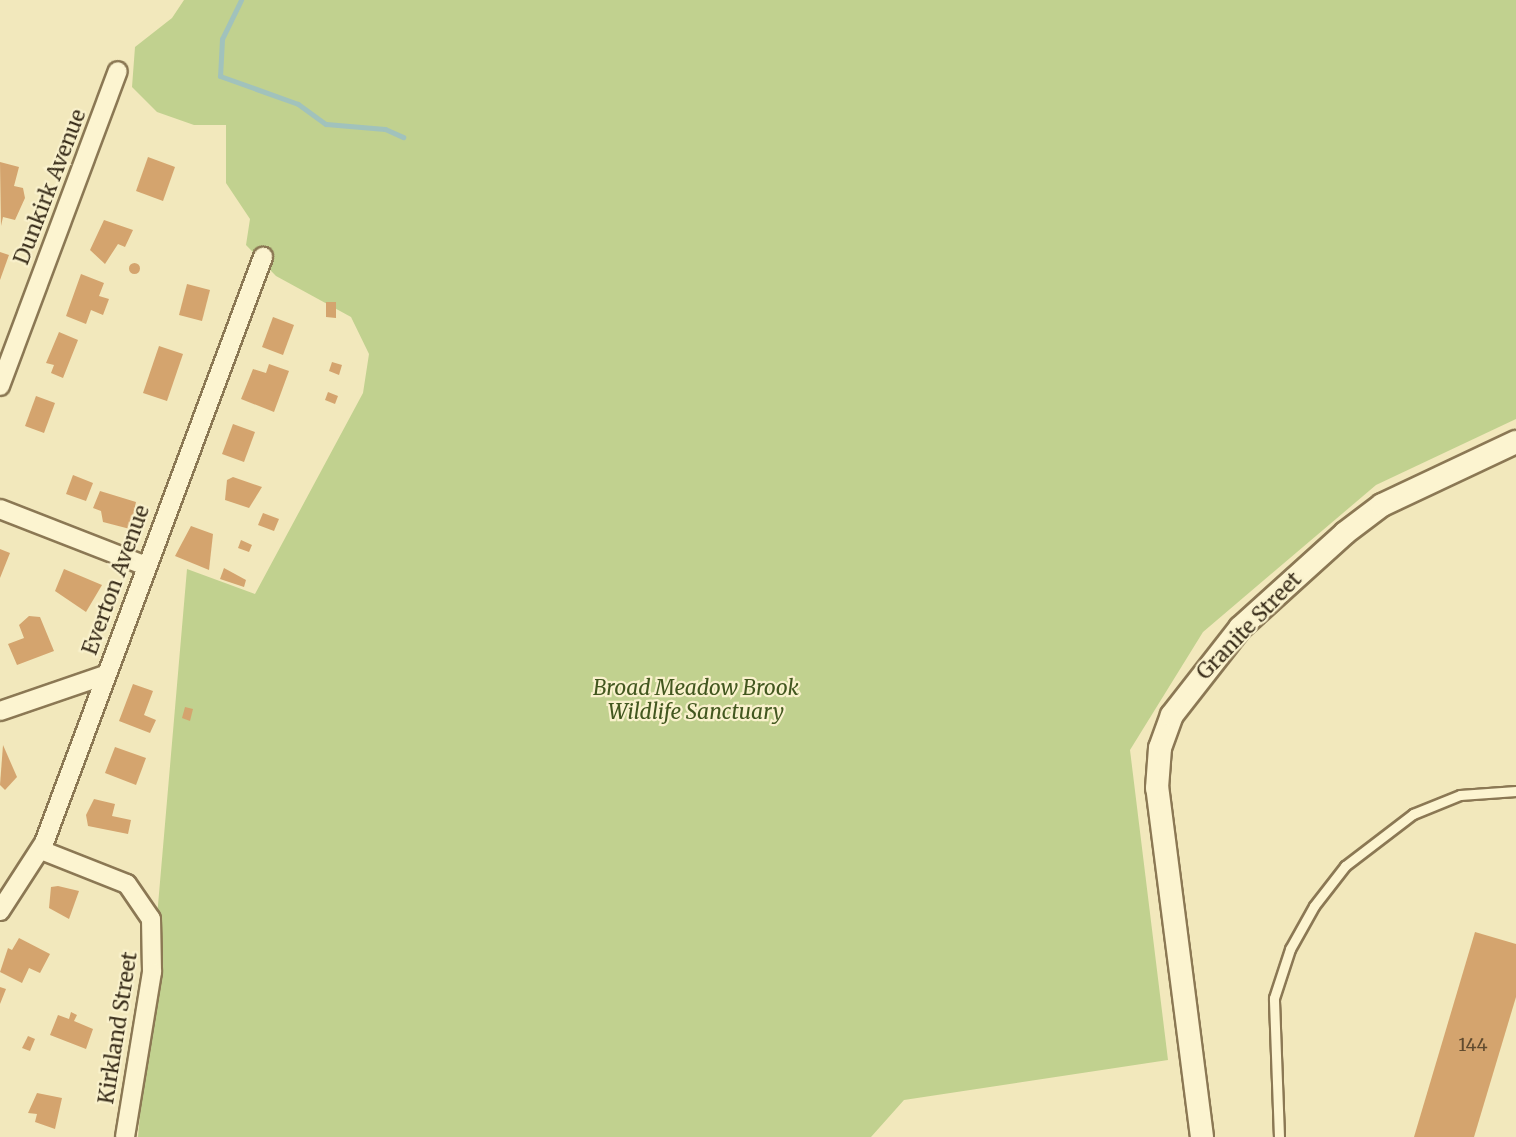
<!DOCTYPE html>
<html>
<head>
<meta charset="utf-8">
<style>
	body { margin:0 }
	#map { position:relative; width:1516px; height:1137px; overflow:hidden; background:#f2e8bc; font-family:Merriweather,serif }
	div>[style] { position:absolute }
	.green>* { inset:0; background:#c1d18f }
	.stream>* { height:5px; margin:-2.5px; padding:0 2.5px; transform-origin:2.5px; border-radius:2.5px; background:#a1c2bc }
	.building>* { inset:0; background:#d4a46e }
	.round { border-radius:50% }
	.roads { filter:drop-shadow(2px 0 #8b7854) drop-shadow(-2px 0 #8b7854) drop-shadow(0 2px #8b7854) drop-shadow(0 -2px #8b7854) }
	.service>* { height:9px; margin:-4.5px; padding:0 4.5px; transform-origin:4.5px; border-radius:4.5px; background:#fcf4d0 }
	.minor>* { height:18px; margin:-9px; padding:0 9px; transform-origin:9px; border-radius:9px; background:#fcf4d0 }
	.tertiary>* { height:22px; margin:-11px; padding:0 11px; transform-origin:11px; border-radius:11px; background:#fcf4d0 }
	span { translate:-50% -50%; white-space:nowrap; text-align:center; line-height:1.15; -webkit-text-stroke:4.5px #f9f1cc; paint-order:stroke }
	.number-label { font-size:18px; color:#604b2f }
	.number-label span { -webkit-text-stroke-width:0 }
	.street-label { font-size:21px; color:#392d1a }
	.park-label { font-size:21px; color:#42571f; font-style:italic }
</style>
</head>
<body>
<div id="map">
	<div class="green">
		<i style="clip-path:polygon(184px 0,1516px 0,1516px 419px,1376px 485px,1203px 632px,1130px 750px,1168px 1060px,904px 1100px,871px 1137px,138px 1137px,187px 569px,255px 594px,363px 393px,369px 354px,351px 317px,276px 276px,246px 245px,250px 219px,226px 183px,226px 125px,194px 125px,157px 112px,132px 87px,135px 47px,172px 18px)"></i>
	</div>
	<div class="stream">
		<i style="left:241px;top:0;width:43px;rotate:116deg"></i>
		<i style="left:222px;top:39px;width:37px;rotate:93deg"></i>
		<i style="left:220px;top:76px;width:83px;rotate:19.7deg"></i>
		<i style="left:298px;top:104px;width:34px;rotate:36deg"></i>
		<i style="left:326px;top:124px;width:59px;rotate:4.8deg"></i>
		<i style="left:385px;top:129px;width:20px;rotate:24deg"></i>
	</div>
	<div class="building">
		<i style="clip-path:polygon(148px 157px,175px 167px,163px 201px,136px 191px)"></i>
		<i style="clip-path:polygon(0 162px,19px 167px,14px 186px,23px 188px,25px 198px,15px 220px,3px 217px,1px 226px)"></i>
		<i style="clip-path:polygon(104px 220px,133px 230px,125px 247px,118px 244px,105px 264px,90px 250px)"></i>
		<i style="clip-path:polygon(0 252px,9px 255px,0 280px)"></i>
		<i class="round" style="left:128.5px;top:262.5px;width:11px;height:11px"></i>
		<i style="clip-path:polygon(81px 274px,104px 283px,99px 296px,109px 299px,103px 315px,91px 310px,86px 324px,66px 316px)"></i>
		<i style="clip-path:polygon(187px 284px,210px 290px,202px 321px,179px 315px)"></i>
		<i style="clip-path:polygon(326px 302px,336px 302px,336px 318px,326px 317px)"></i>
		<i style="clip-path:polygon(273px 317px,294px 325px,283px 355px,262px 347px)"></i>
		<i style="clip-path:polygon(59px 332px,78px 340px,63px 378px,51px 373px,54px 365px,46px 363px)"></i>
		<i style="clip-path:polygon(159px 346px,183px 354px,167px 401px,143px 393px)"></i>
		<i style="clip-path:polygon(332px 362px,342px 365px,339px 375px,329px 371px)"></i>
		<i style="clip-path:polygon(269px 364px,289px 371px,274px 412px,241px 399px,253px 369px,266px 373px)"></i>
		<i style="clip-path:polygon(328px 392px,338px 396px,335px 404px,325px 400px)"></i>
		<i style="clip-path:polygon(36px 396px,55px 403px,44px 433px,25px 426px)"></i>
		<i style="clip-path:polygon(233px 424px,255px 432px,244px 462px,222px 454px)"></i>
		<i style="clip-path:polygon(73px 475px,93px 483px,86px 501px,66px 494px)"></i>
		<i style="clip-path:polygon(233px 477px,262px 487px,249px 508px,225px 500px,227px 480px)"></i>
		<i style="clip-path:polygon(100px 491px,136px 502px,130px 529px,103px 522px,101px 511px,93px 508px)"></i>
		<i style="clip-path:polygon(263px 513px,279px 519px,274px 531px,258px 525px)"></i>
		<i style="clip-path:polygon(191px 526px,213px 534px,209px 570px,175px 556px)"></i>
		<i style="clip-path:polygon(241px 540px,252px 545px,249px 552px,238px 548px)"></i>
		<i style="clip-path:polygon(0 549px,10px 553px,0 578px)"></i>
		<i style="clip-path:polygon(224px 568px,246px 580px,244px 587px,220px 579px)"></i>
		<i style="clip-path:polygon(64px 569px,102px 585px,86px 612px,55px 591px)"></i>
		<i style="clip-path:polygon(29px 616px,40px 617px,54px 651px,17px 665px,8px 644px,24px 638px,19px 625px)"></i>
		<i style="clip-path:polygon(133px 684px,153px 691px,144px 715px,156px 720px,150px 733px,119px 721px)"></i>
		<i style="clip-path:polygon(185px 707px,193px 709px,190px 721px,182px 718px)"></i>
		<i style="clip-path:polygon(3px 745px,17px 777px,5px 790px,0 785px)"></i>
		<i style="clip-path:polygon(115px 747px,146px 758px,136px 785px,105px 773px)"></i>
		<i style="clip-path:polygon(94px 799px,115px 804px,112px 816px,131px 820px,128px 834px,88px 826px,86px 815px)"></i>
		<i style="clip-path:polygon(58px 886px,79px 891px,69px 919px,49px 908px,51px 887px)"></i>
		<i style="clip-path:polygon(1475px 932px,1516px 944px,1516px 997px,1474px 1137px,1414px 1137px)"></i>
		<i style="clip-path:polygon(19px 938px,50px 954px,40px 973px,29px 968px,22px 983px,0 972px,8px 948px,12px 950px)"></i>
		<i style="clip-path:polygon(0 987px,6px 989px,0 1004px)"></i>
		<i style="clip-path:polygon(71px 1012px,77px 1015px,74px 1021px,93px 1029px,86px 1049px,50px 1035px,58px 1015px,69px 1019px)"></i>
		<i style="clip-path:polygon(28px 1036px,35px 1039px,30px 1051px,22px 1048px)"></i>
		<i style="clip-path:polygon(37px 1093px,62px 1098px,55px 1129px,35px 1122px,37px 1114px,28px 1113px)"></i>
	</div>
	<div class="roads">
		<div class="service">
			<i style="left:1279px;top:1137px;width:139px;rotate:-92.1deg"></i>
			<i style="left:1274px;top:998px;width:52px;rotate:-71.9deg"></i>
			<i style="left:1290px;top:949px;width:49px;rotate:-60.8deg"></i>
			<i style="left:1314px;top:906px;width:51px;rotate:-52.2deg"></i>
			<i style="left:1345px;top:866px;width:86px;rotate:-37.4deg"></i>
			<i style="left:1413px;top:814px;width:51px;rotate:-22deg"></i>
			<i style="left:1460px;top:795px;width:56px;rotate:-4.1deg"></i>
		</div>
		<div class="minor">
			<i style="left:0;top:386px;width:336px;rotate:-69.5deg"></i>
			<i style="left:0;top:509px;width:155px;rotate:21.3deg"></i>
			<i style="left:0;top:711px;width:111px;rotate:-18.9deg"></i>
			<i style="left:41px;top:850px;width:92px;rotate:21.6deg"></i>
			<i style="left:127px;top:884px;width:42px;rotate:55.6deg"></i>
			<i style="left:151px;top:919px;width:53px;rotate:88.9deg"></i>
			<i style="left:152px;top:972px;width:167px;rotate:99.3deg"></i>
			<i style="left:0;top:911px;width:81px;rotate:-57.1deg"></i>
			<i style="left:44px;top:843px;width:626px;rotate:-69.51deg"></i>
		</div>
		<div class="tertiary">
			<i style="left:1202px;top:1137px;width:352px;rotate:-97.3deg"></i>
			<i style="left:1157px;top:788px;width:40px;rotate:-85.7deg"></i>
			<i style="left:1160px;top:748px;width:35px;rotate:-70deg"></i>
			<i style="left:1172px;top:715px;width:110px;rotate:-52deg"></i>
			<i style="left:1240px;top:628px;width:142px;rotate:-42.1deg"></i>
			<i style="left:1345px;top:533px;width:46px;rotate:-37.1deg"></i>
			<i style="left:1382px;top:505px;width:148px;rotate:-25.2deg"></i>
		</div>
	</div>
	<div class="number-label">
		<span style="left:1473px;top:1045px">144</span>
	</div>
	<div class="street-label">
		<span style="left:50px;top:187px;rotate:-69deg">Dunkirk Avenue</span>
		<span style="left:116px;top:580px;rotate:-70deg">Everton Avenue</span>
		<span style="left:1249px;top:626px;rotate:-46deg">Granite Street</span>
		<span style="left:118px;top:1028px;rotate:-81deg">Kirkland Street</span>
	</div>
	<div class="park-label">
		<span style="left:696px;top:700px">Broad Meadow Brook<br>Wildlife Sanctuary</span>
	</div>
</div>
</body>
</html>
